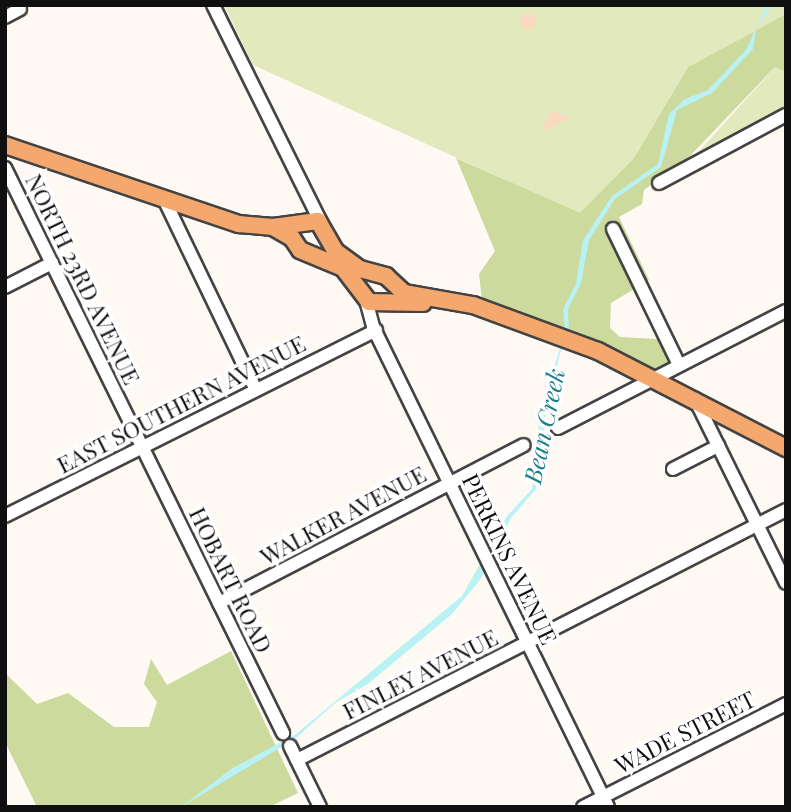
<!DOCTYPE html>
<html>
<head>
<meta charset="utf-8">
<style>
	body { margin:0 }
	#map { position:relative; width:791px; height:812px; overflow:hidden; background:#fff9f4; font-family:"Playfair Display",serif }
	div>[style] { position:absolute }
	.green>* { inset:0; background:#e2e9bd }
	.forest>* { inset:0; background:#ccda9d }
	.sand>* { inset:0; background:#f9dac1 }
	.round { border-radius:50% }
	.water>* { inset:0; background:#b9f2f5 }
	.roads { filter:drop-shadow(2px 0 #434343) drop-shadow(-2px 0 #434343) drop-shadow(0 2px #434343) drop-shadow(0 -2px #434343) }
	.minor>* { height:12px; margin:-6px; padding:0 6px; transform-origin:6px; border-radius:6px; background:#fff }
	.major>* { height:16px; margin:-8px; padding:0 8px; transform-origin:8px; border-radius:8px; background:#f5a86d }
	span { translate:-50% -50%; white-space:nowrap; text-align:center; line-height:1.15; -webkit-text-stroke:7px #fff; paint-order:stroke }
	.street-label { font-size:23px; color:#101010 }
	.water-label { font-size:24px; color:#1a7f8b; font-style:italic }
	.frame { position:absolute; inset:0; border:7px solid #101010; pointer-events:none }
</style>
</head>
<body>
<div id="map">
	<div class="green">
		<i style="clip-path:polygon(224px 5px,786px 5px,786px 14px,688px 67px,634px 158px,580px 214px,253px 65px)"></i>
		<i style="clip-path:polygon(776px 66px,786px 72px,786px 112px,691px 160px)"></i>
	</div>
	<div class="forest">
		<i style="clip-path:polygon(786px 14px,786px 72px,775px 67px,690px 156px,644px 190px,642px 204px,619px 217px,649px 280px,611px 303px,610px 328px,620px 337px,657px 339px,673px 362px,655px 372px,482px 301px,479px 274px,495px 251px,456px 158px,580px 213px,634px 158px,688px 67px)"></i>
		<i style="clip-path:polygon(231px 651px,298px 793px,269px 807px,37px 807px,5px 742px,5px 673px,37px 704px,68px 693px,114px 727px,149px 727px,157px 702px,144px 684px,151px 659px,167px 685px)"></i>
	</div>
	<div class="sand">
		<i class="round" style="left:520px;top:14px;width:16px;height:16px"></i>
		<i style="clip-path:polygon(551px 111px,566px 115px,568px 120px,545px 130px,542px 126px)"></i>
	</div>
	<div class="water">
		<i style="clip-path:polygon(766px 5px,772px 5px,756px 28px,753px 49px,712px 93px,677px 110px,661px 167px,615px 199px,589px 240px,581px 283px,568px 309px,569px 334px,560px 353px,546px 412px,537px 488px,511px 518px,480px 580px,452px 614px,368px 684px,335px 703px,295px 739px,181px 807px,231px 769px,296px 734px,462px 596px,507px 516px,532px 489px,540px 413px,565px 332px,563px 309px,576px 284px,583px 240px,612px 196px,658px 164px,669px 114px,685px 99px,708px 90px,746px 50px)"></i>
	</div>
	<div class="roads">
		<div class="minor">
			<i style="left:213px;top:5px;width:243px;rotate:63.6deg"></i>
			<i style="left:5px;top:17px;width:17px;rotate:-28deg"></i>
			<i style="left:5px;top:168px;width:630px;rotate:63.8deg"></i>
			<i style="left:659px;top:183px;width:144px;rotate:-28.2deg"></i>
			<i style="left:165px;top:201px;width:208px;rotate:64.3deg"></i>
			<i style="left:613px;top:229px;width:151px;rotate:64.1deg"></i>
			<i style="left:5px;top:287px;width:53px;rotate:-27.1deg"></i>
			<i style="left:366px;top:300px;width:28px;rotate:75deg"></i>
			<i style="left:373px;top:327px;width:534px;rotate:63.91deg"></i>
			<i style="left:695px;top:399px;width:205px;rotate:63.7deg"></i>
			<i style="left:558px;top:428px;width:256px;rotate:-27.2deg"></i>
			<i style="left:673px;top:469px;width:51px;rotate:-27.1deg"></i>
			<i style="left:5px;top:516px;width:415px;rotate:-26.6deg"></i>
			<i style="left:219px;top:603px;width:343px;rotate:-27.4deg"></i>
			<i style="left:290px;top:746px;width:68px;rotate:63.8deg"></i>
			<i style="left:297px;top:760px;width:549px;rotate:-27.08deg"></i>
			<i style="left:583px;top:807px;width:228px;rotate:-26.9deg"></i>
		</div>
		<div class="major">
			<i style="left:5px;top:145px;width:247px;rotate:18.7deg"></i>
			<i style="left:239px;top:224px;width:34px;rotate:5deg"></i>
			<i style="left:273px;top:227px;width:45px;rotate:-7.6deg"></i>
			<i style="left:318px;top:221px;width:34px;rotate:60deg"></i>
			<i style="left:335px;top:251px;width:31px;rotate:36deg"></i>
			<i style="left:360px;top:269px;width:27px;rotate:15deg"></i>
			<i style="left:386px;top:276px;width:25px;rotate:43deg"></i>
			<i style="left:404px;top:293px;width:70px;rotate:9.9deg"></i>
			<i style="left:473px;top:305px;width:133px;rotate:20.2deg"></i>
			<i style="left:598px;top:351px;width:212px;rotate:27.3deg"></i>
			<i style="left:273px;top:227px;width:22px;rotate:30deg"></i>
			<i style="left:292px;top:238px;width:14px;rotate:56deg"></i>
			<i style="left:300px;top:250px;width:47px;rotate:22.7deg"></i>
			<i style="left:343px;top:268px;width:43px;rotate:52.6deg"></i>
			<i style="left:369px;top:302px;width:54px;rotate:1.1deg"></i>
		</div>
	</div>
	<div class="street-label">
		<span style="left:83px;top:279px;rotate:64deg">NORTH 23RD AVENUE</span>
		<span style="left:181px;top:404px;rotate:-27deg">EAST SOUTHERN AVENUE</span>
		<span style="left:343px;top:515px;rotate:-28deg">WALKER AVENUE</span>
		<span style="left:510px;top:559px;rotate:64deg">PERKINS AVENUE</span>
		<span style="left:231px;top:580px;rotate:64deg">HOBART ROAD</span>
		<span style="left:420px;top:674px;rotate:-27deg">FINLEY AVENUE</span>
		<span style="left:685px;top:732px;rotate:-27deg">WADE STREET</span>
	</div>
	<div class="water-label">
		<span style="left:544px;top:426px;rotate:-78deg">Bean Creek</span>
	</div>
	<div class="frame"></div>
</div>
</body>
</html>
